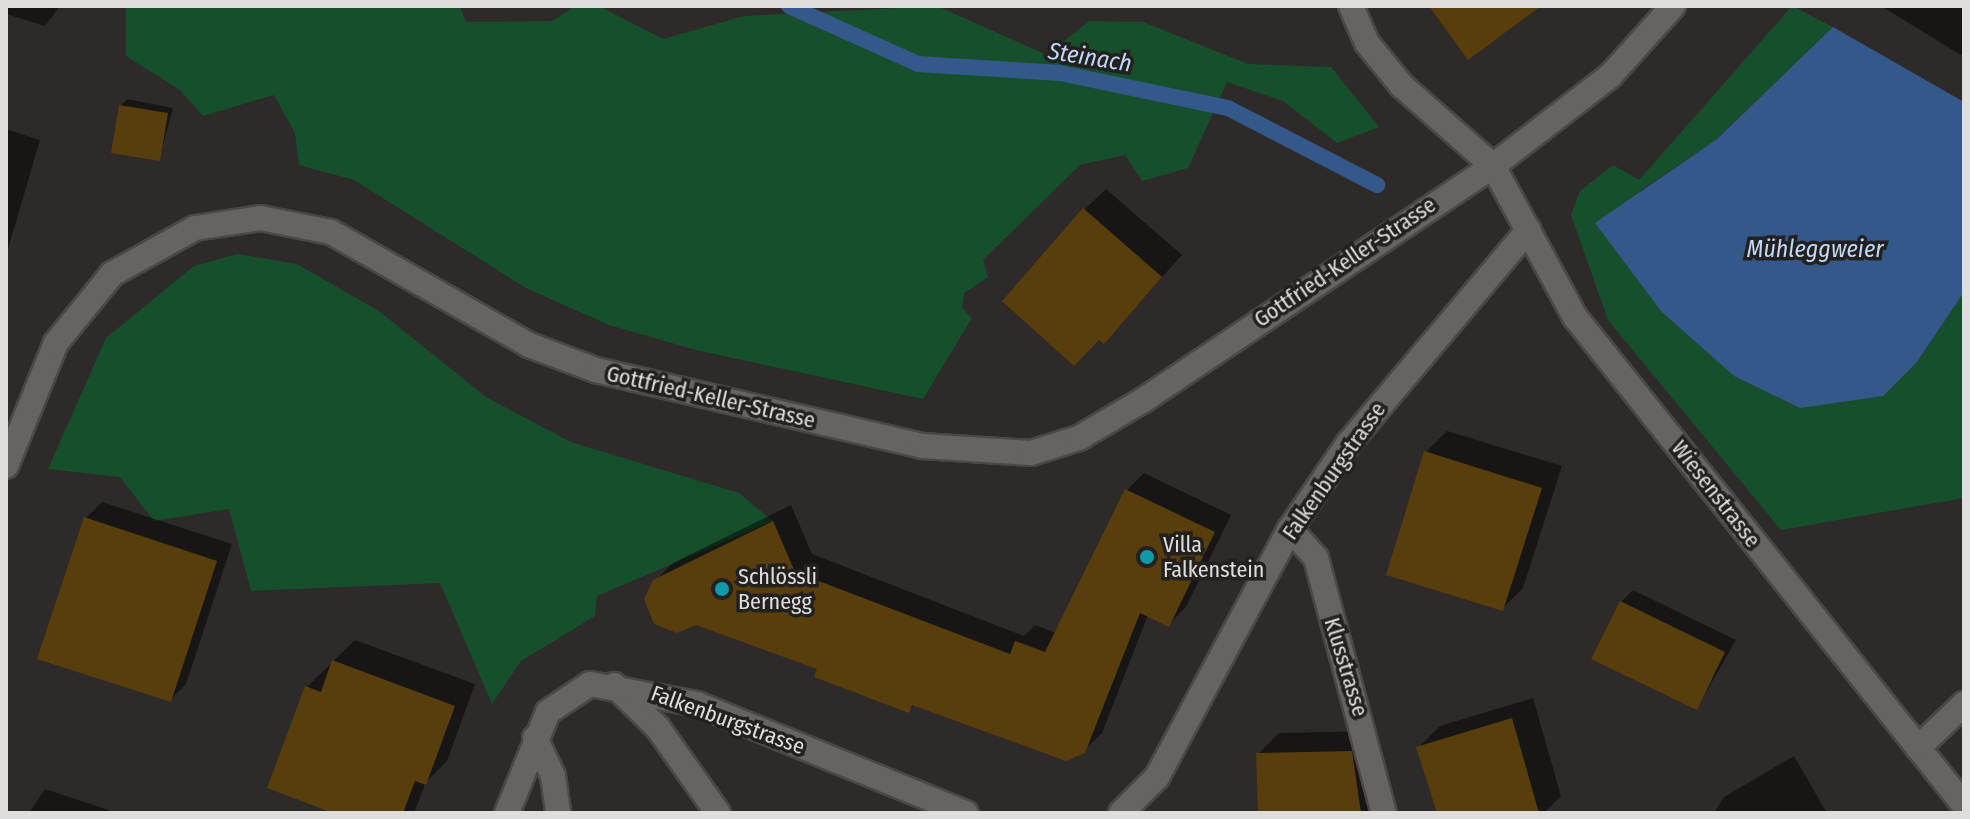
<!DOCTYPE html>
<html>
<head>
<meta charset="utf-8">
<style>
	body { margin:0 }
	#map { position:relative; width:1970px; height:819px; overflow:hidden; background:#2d2a29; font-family:"Fira Sans Condensed",sans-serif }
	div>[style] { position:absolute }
	.green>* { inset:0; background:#164f2c }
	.water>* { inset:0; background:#35588a }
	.shadow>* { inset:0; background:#0007 }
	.stream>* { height:16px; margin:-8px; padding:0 8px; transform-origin:8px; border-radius:8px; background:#35588a }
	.building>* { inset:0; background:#583e0c }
	.roads { filter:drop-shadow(2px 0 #4a4847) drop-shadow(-2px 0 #4a4847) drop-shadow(0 2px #4a4847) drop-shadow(0 -2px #4a4847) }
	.street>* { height:24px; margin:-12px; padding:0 12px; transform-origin:12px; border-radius:12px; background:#666362 }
	.secondary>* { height:24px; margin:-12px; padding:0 12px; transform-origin:12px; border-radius:12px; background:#666362 }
	.dots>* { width:22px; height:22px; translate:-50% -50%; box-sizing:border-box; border:4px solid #232120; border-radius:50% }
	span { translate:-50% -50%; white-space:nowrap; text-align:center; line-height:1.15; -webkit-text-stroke:7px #232120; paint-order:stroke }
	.street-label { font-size:22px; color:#e0dedd }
	.poi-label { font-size:22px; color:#e0dedd }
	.left { translate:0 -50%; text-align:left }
	.water-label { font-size:24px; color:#c3d8f7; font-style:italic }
	.frame { position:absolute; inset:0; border:8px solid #e0dedd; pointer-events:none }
</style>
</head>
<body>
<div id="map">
	<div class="green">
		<i style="clip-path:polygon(126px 6px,460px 6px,466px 22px,552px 21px,576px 6px,599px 6px,663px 39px,744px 16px,937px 6px,1047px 55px,1089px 21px,1143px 22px,1248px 64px,1331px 67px,1379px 127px,1337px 143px,1283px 101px,1227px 82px,1188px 168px,1142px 181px,1125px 155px,1080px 165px,983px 260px,988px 277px,964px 293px,962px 308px,972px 318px,923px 399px,696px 350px,609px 325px,526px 288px,354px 180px,299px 165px,295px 133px,274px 95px,203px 116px,180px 90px,126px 56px)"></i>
		<i style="clip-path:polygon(1792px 6px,1833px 27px,1717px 139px,1640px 191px,1917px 362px,1964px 292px,1964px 498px,1781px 530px,1608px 320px,1571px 215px,1580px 191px,1613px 165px,1639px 180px)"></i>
		<i style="clip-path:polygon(237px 254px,297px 264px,379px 311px,486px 397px,571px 442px,739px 493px,773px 521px,597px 596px,595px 616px,521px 661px,492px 704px,440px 583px,251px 591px,229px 509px,154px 521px,120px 477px,48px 469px,106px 338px,194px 266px)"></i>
	</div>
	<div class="water">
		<i style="clip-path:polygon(1833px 27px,1964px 102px,1964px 292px,1917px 362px,1883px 396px,1800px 408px,1734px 376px,1661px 311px,1595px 223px,1717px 139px)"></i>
	</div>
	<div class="shadow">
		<i style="clip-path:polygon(6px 6px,60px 6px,45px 26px,6px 14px)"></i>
		<i style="clip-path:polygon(1881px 6px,1964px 6px,1964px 57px)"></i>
		<i style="clip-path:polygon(127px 99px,173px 108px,159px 159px,121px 106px)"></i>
		<i style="clip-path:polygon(6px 129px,40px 140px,6px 256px)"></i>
		<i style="clip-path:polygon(1106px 189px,1182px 255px,1104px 342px,1084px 210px)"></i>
		<i style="clip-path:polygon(1447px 431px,1562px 466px,1523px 588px,1502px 609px,1426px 452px)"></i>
		<i style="clip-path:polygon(1144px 473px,1231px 515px,1186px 607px,1168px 625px,1148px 615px,1102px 733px,1083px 751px,915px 704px,908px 711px,655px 581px,673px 563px,791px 505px,812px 554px,1024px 636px,1035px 625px,1056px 633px,1127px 490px)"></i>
		<i style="clip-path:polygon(102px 502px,232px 544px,186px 684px,170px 700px,86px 518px)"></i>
		<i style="clip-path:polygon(1633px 590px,1736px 640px,1697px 708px,1621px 602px)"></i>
		<i style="clip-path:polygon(355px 640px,475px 684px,447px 761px,426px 782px,414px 813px,339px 813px,307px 687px)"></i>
		<i style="clip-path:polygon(1533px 698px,1561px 796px,1544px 813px,1452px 813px,1418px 748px,1440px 726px)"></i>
		<i style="clip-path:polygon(1373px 731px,1382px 813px,1260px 813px,1258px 754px,1279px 733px)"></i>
		<i style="clip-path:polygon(1794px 756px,1827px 813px,1714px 813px,1724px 797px)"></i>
		<i style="clip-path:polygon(45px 789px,109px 810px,108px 813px,29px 813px)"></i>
	</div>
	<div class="stream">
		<i style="left:789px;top:6px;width:141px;rotate:24.2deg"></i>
		<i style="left:918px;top:64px;width:142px;rotate:3.6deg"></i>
		<i style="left:1060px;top:73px;width:172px;rotate:11.8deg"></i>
		<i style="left:1228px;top:108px;width:168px;rotate:27.3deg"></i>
	</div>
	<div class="building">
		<i style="clip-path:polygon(1429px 6px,1541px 6px,1468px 60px)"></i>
		<i style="clip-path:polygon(119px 105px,168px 113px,160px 161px,111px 153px)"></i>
		<i style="clip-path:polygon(1083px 208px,1162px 277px,1104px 344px,1099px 340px,1074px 366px,1002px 301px)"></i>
		<i style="clip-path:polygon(1424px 451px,1542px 488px,1503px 611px,1386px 575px)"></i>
		<i style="clip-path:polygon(1125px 489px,1215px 532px,1169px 627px,1140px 613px,1085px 753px,1066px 761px,912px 705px,909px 713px,814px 677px,817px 669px,696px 625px,677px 633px,654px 624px,644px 599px,653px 580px,773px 521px,795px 572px,1010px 654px,1015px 641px,1045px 652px)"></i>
		<i style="clip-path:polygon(84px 517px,217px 561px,171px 702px,37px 659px)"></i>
		<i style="clip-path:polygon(1620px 601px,1725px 652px,1697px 710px,1591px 659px)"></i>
		<i style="clip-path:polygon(332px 660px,455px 706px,426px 785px,415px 781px,403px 813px,333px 813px,267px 788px,305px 686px,321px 692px)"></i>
		<i style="clip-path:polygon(1512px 718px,1539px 813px,1437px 813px,1416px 747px)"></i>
		<i style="clip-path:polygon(1352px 751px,1361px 813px,1258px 813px,1256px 753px)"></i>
	</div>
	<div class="roads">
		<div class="street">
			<i style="left:1351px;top:6px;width:40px;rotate:66.6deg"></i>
			<i style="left:1367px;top:43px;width:55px;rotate:50.9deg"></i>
			<i style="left:1402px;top:86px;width:121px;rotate:41.3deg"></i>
			<i style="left:1493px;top:166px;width:172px;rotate:61.5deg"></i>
			<i style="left:1575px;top:317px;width:624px;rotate:51.44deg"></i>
			<i style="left:1290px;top:529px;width:39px;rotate:48deg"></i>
			<i style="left:1316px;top:558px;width:264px;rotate:75.1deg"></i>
			<i style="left:614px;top:685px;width:62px;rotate:44.3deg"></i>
			<i style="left:658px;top:728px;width:104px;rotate:54.8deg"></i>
			<i style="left:535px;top:738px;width:42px;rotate:64.7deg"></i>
			<i style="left:553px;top:776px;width:37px;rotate:82deg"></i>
			<i style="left:1918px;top:748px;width:64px;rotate:-43.7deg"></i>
			<i style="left:507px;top:813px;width:109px;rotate:-67.9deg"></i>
			<i style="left:548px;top:712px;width:50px;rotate:-33.7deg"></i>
			<i style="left:590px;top:684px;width:109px;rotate:10.6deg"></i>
			<i style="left:697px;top:704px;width:290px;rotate:22.1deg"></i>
			<i style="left:1121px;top:813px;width:51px;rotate:-45deg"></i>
			<i style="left:1157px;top:777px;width:281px;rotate:-61.8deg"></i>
			<i style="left:1290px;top:529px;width:103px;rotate:-55.7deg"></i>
			<i style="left:1348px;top:444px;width:280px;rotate:-49.9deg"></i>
		</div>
		<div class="secondary">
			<i style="left:6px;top:466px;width:133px;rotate:-67.9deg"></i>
			<i style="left:56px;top:343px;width:89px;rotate:-50.9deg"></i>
			<i style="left:112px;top:274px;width:95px;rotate:-29deg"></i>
			<i style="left:195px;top:228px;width:66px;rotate:-8.7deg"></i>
			<i style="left:260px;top:218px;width:72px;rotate:11.2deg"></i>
			<i style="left:331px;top:232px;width:228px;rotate:29.7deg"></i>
			<i style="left:529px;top:345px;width:72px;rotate:20.5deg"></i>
			<i style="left:596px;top:370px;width:336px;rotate:13.1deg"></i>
			<i style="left:923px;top:446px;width:108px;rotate:3.7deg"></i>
			<i style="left:1031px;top:453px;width:50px;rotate:-17.4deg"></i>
			<i style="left:1079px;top:438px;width:77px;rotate:-30.6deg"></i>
			<i style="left:1145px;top:399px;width:419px;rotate:-33.8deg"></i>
			<i style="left:1493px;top:166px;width:148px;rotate:-37.6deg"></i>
			<i style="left:1610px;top:76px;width:94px;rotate:-48deg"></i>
		</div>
	</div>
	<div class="dots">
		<i style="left:1147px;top:557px;background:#0f9aa8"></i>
		<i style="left:722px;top:589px;background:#0f9aa8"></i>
	</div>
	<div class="street-label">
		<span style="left:1345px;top:262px;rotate:-34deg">Gottfried-Keller-Strasse</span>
		<span style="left:711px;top:397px;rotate:13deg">Gottfried-Keller-Strasse</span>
		<span style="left:1334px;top:471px;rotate:-55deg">Falkenburgstrasse</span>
		<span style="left:1716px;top:494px;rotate:52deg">Wiesenstrasse</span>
		<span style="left:1346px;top:667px;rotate:73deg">Klusstrasse</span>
		<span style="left:728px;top:720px;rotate:20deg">Falkenburgstrasse</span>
	</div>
	<div class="poi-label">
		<span class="left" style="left:1163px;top:557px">Villa<br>Falkenstein</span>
		<span class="left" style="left:738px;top:589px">Schlössli<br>Bernegg</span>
	</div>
	<div class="water-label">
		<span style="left:1090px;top:58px;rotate:9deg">Steinach</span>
		<span style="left:1815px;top:250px">Mühleggweier</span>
	</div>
	<div class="frame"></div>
</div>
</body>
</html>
